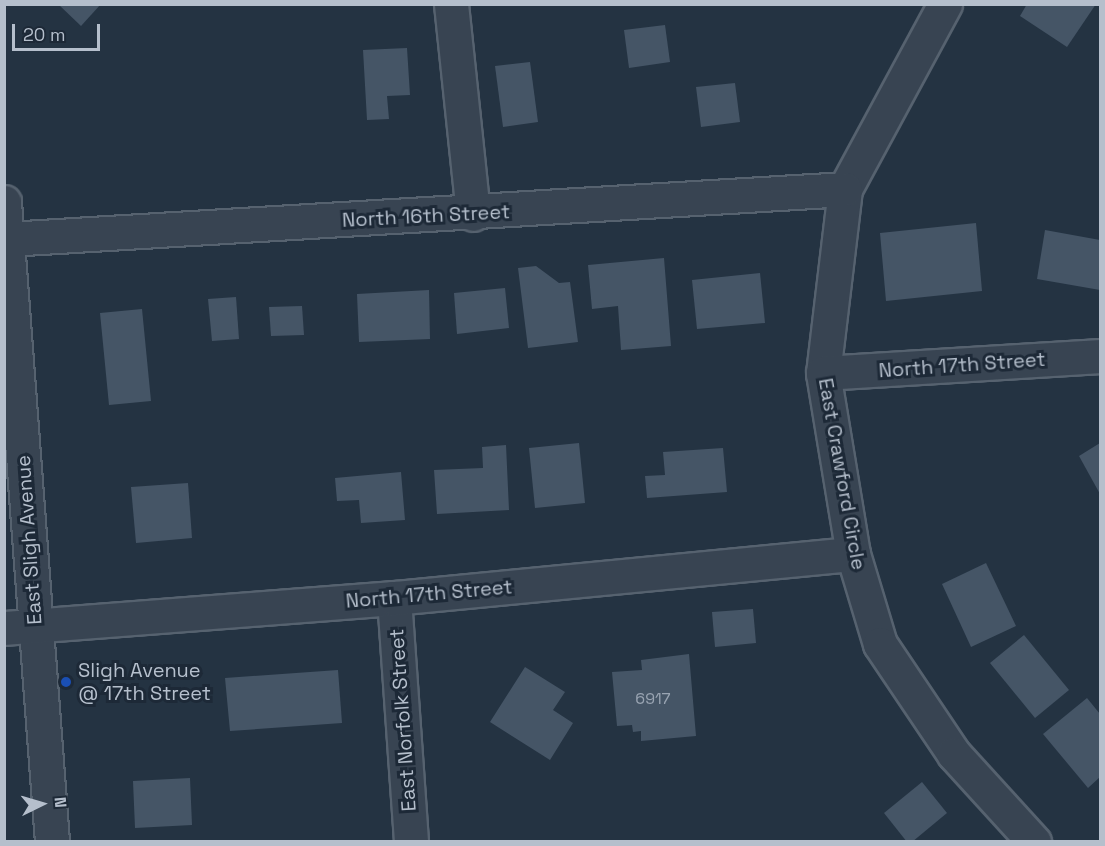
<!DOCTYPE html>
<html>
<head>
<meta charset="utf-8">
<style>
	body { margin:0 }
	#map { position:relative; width:1105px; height:846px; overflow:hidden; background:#243342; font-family:"Space Grotesk",sans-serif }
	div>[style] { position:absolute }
	.building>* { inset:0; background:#455566 }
	.roads { filter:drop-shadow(2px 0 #56626f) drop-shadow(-2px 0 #56626f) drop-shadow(0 2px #56626f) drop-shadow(0 -2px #56626f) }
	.minor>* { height:33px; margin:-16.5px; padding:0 16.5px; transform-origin:16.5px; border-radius:16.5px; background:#384452 }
	.dots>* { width:16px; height:16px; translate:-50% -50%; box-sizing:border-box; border:3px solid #1d2937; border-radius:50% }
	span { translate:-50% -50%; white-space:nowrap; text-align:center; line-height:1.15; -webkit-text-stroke:6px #1d2937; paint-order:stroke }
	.number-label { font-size:16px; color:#99a4b2 }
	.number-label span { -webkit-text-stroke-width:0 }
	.street-label { font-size:20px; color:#b5bfcc }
	.poi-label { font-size:20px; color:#b5bfcc }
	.left { translate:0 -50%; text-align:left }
	.frame { position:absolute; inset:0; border:6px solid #b5bfcc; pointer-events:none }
	.north { position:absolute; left:12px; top:774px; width:60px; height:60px; -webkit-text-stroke:4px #1d2937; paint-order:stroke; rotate:85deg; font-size:16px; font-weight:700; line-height:24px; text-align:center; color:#b5bfcc }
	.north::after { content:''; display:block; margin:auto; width:21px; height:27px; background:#b5bfcc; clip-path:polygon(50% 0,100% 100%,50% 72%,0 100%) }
	.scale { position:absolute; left:12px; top:24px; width:88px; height:27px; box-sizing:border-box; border:3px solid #b5bfcc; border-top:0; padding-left:8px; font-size:18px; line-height:21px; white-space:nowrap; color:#b5bfcc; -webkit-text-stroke:4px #1d2937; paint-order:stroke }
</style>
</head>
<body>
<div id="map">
	<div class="building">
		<i style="clip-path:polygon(58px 4px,101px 4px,81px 26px)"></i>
		<i style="clip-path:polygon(1027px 4px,1096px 4px,1067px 47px,1020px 16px)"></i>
		<i style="clip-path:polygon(665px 25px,670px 62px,629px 68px,624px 30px)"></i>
		<i style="clip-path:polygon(407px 48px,410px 95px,387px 96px,389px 119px,367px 120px,363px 50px)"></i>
		<i style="clip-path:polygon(530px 62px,538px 122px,503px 127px,495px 66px)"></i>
		<i style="clip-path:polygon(735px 83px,740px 122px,701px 127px,696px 87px)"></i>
		<i style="clip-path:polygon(976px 223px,982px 291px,886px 301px,880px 233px)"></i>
		<i style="clip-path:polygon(1045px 230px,1100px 240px,1100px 290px,1037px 279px)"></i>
		<i style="clip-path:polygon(664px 258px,671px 346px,621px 350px,618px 306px,592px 309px,588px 265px)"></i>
		<i style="clip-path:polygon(536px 266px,559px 283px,570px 282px,578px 342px,528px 348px,518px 268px)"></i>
		<i style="clip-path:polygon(760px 273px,765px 323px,697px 329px,692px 280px)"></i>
		<i style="clip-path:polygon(505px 288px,509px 328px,457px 334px,454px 293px)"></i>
		<i style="clip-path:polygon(429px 290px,430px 339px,359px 342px,357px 294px)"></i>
		<i style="clip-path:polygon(236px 297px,239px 339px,212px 341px,208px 299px)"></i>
		<i style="clip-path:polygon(302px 306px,304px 335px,271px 336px,269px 307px)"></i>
		<i style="clip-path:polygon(142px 309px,151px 401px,109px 405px,100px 313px)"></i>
		<i style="clip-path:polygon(579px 443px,585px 503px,535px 508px,529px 448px)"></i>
		<i style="clip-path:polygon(1100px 443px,1100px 494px,1079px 456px)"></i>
		<i style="clip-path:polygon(506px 445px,509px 510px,437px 514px,434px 470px,483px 468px,482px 447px)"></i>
		<i style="clip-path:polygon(723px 448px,727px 492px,647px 498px,645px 476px,665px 475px,663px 452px)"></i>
		<i style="clip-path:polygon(401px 472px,405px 520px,361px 523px,359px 500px,337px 501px,335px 478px)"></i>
		<i style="clip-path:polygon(188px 483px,192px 538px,136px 543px,131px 487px)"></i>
		<i style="clip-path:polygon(986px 563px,1016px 626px,971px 647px,942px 584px)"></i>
		<i style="clip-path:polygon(753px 609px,756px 643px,715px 647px,712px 612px)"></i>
		<i style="clip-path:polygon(1024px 635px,1069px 690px,1035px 718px,990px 663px)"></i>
		<i style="clip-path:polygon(689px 654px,696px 736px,641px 741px,641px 731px,633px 732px,632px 725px,617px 726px,612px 672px,642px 670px,641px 660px)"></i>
		<i style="clip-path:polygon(525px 667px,565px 692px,553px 710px,573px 723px,550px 760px,490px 722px)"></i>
		<i style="clip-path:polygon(338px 670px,342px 723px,230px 731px,225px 678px)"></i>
		<i style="clip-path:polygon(1087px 698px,1100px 714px,1100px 777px,1088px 788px,1043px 734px)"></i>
		<i style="clip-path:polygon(190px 778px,192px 825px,135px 828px,133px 781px)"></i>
		<i style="clip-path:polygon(922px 782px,947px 813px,912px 842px,907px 842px,884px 813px)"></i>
	</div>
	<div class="roads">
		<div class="minor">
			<i style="left:451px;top:4px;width:211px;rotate:84deg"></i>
			<i style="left:945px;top:4px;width:210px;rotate:118.4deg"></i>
			<i style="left:845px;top:189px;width:185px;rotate:96.8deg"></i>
			<i style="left:823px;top:373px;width:183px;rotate:80.6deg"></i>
			<i style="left:853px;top:554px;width:94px;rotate:73.3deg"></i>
			<i style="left:880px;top:644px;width:133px;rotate:56.1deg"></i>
			<i style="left:954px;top:754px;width:119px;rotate:47.7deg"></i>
			<i style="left:4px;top:202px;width:642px;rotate:85.71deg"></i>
			<i style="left:7px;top:239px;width:839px;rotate:-3.41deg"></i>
			<i style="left:823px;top:373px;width:278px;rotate:-3.5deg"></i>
			<i style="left:394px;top:598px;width:245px;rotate:86deg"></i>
			<i style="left:4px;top:628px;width:391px;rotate:-4.4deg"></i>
			<i style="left:394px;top:598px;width:461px;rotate:-5.5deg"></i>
		</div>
	</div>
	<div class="dots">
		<i style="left:66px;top:682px;background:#1a4fb4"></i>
	</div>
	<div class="number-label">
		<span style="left:653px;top:699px">6917</span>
	</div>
	<div class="street-label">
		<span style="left:426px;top:216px;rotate:-3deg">North 16th Street</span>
		<span style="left:962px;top:365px;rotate:-4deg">North 17th Street</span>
		<span style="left:842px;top:474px;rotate:80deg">East Crawford Circle</span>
		<span style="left:29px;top:540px;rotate:-94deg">East Sligh Avenue</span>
		<span style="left:429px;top:594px;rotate:-5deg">North 17th Street</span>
		<span style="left:403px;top:720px;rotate:-94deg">East Norfolk Street</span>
	</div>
	<div class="poi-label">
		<span class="left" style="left:78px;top:682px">Sligh Avenue<br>@ 17th Street</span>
	</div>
	<div class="frame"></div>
	<div class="north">N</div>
	<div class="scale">20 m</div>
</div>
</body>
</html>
